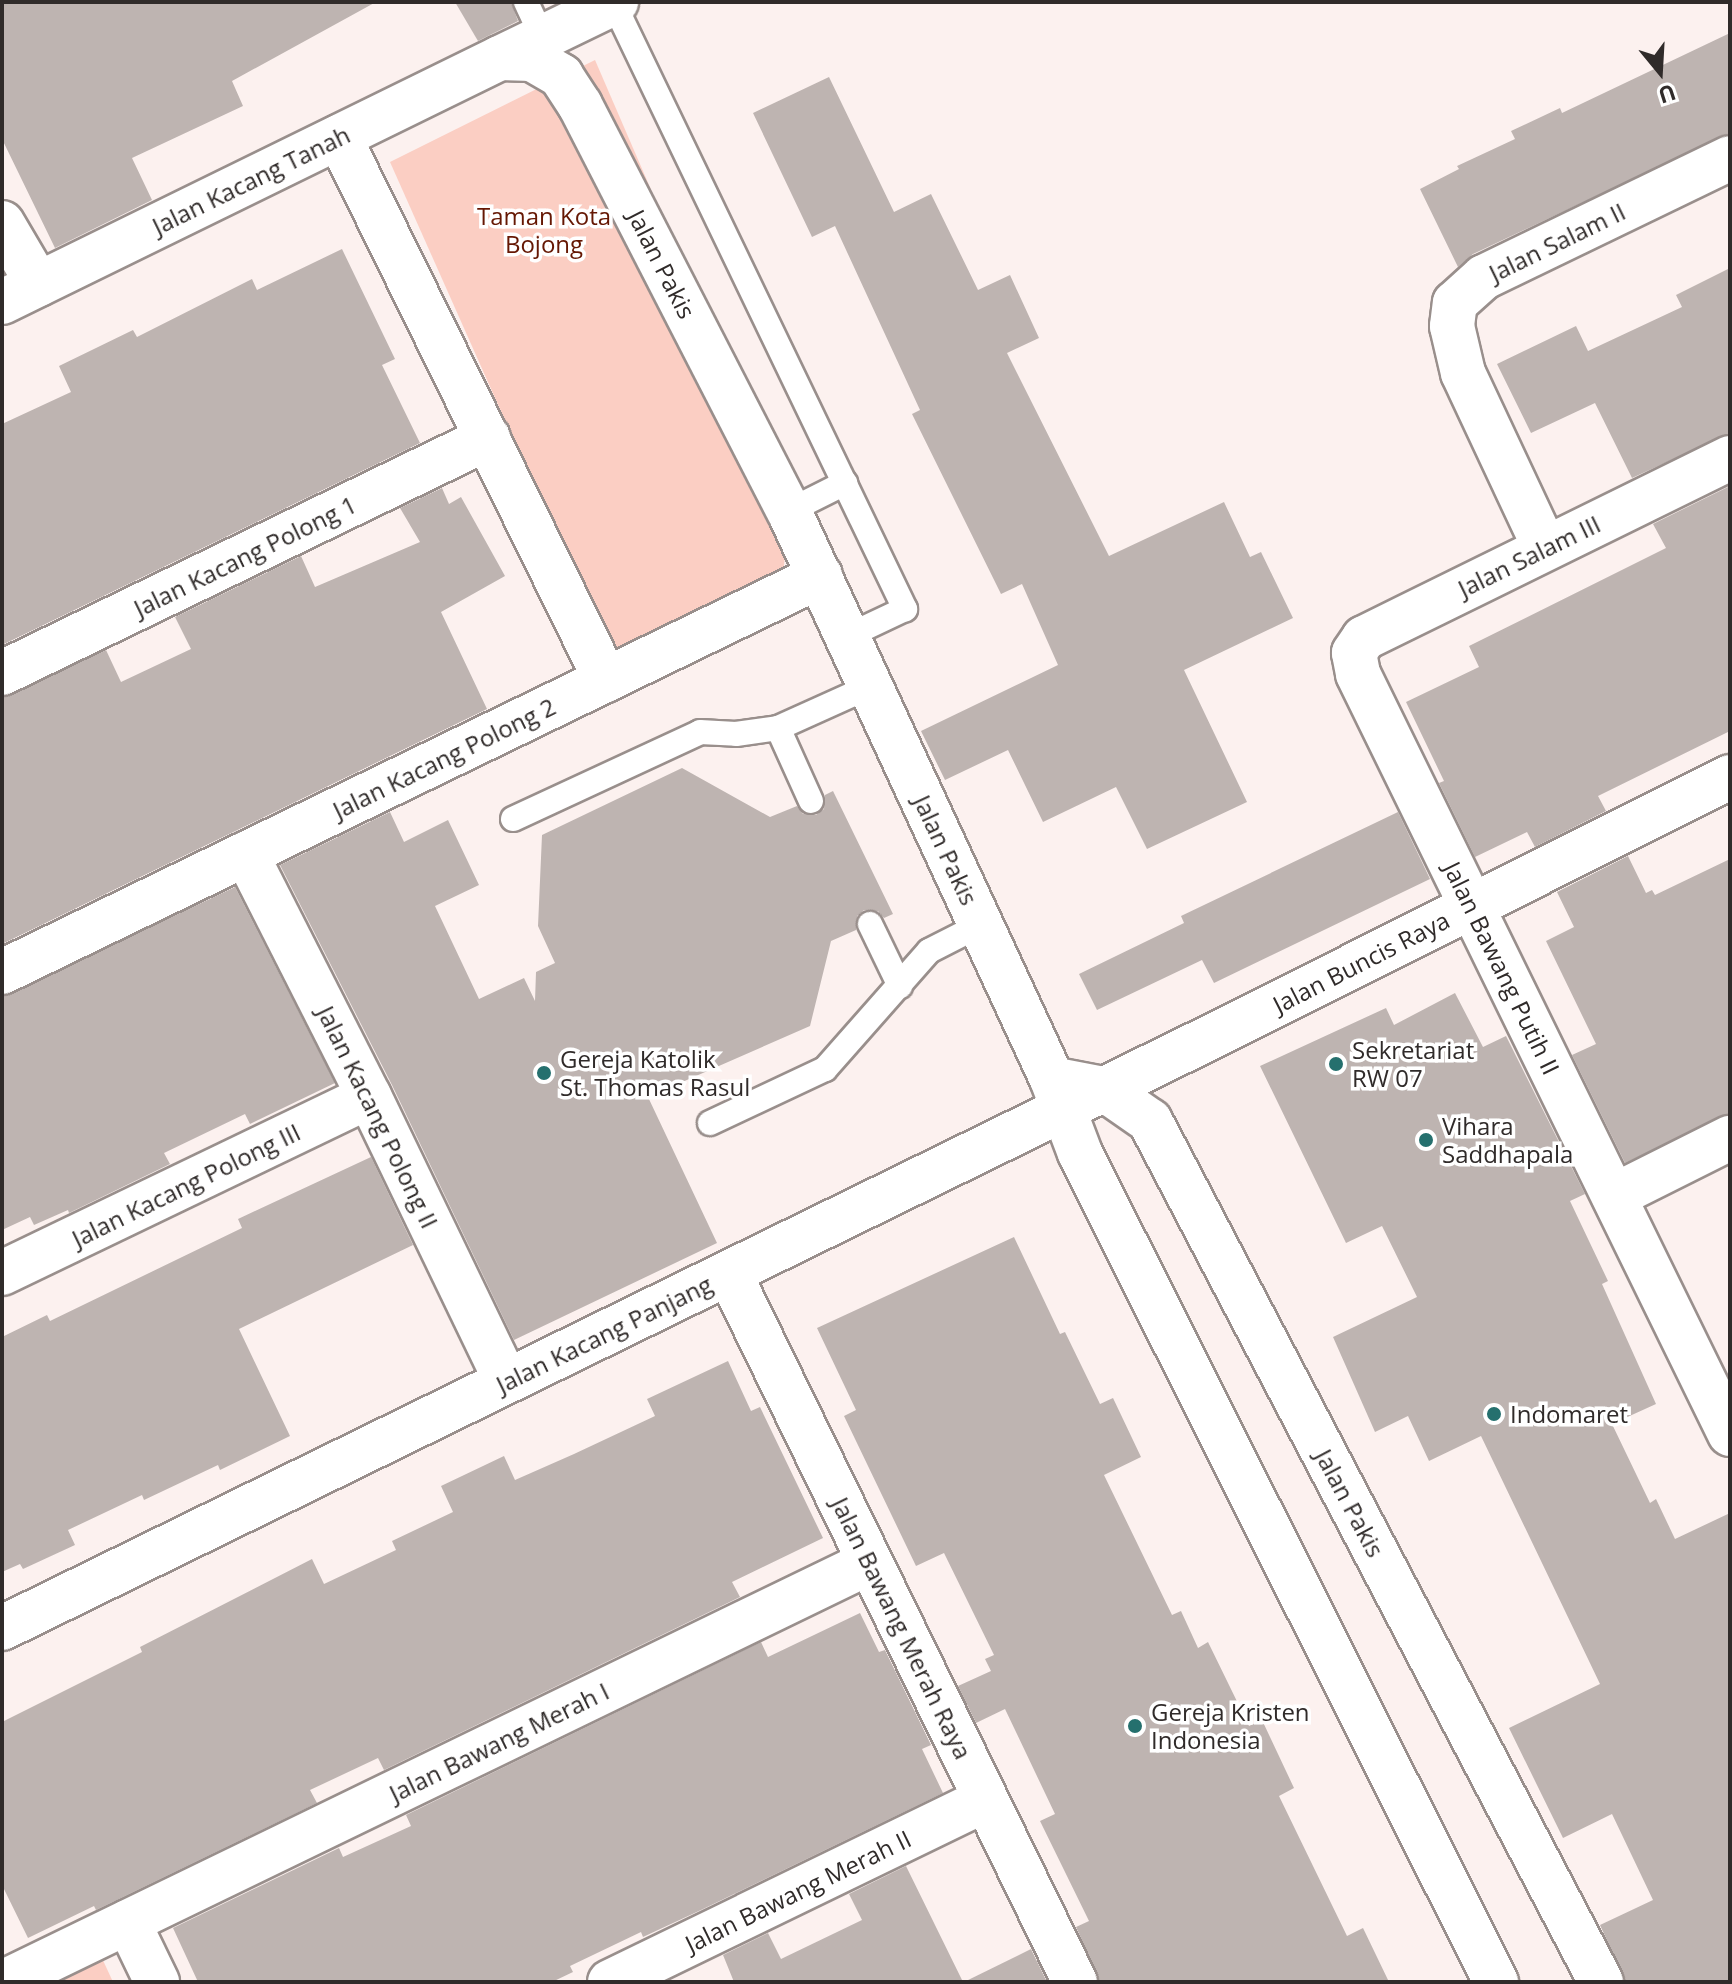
<!DOCTYPE html>
<html>
<head>
<meta charset="utf-8">
<style>
	body { margin:0 }
	#map { position:relative; width:1732px; height:1984px; overflow:hidden; background:#fcf1ef; font-family:"Open Sans",sans-serif }
	div>[style] { position:absolute }
	.green>* { inset:0; background:#fbcec3 }
	.building>* { inset:0; background:#beb4b1 }
	.roads { filter:drop-shadow(2px 0 #998f8c) drop-shadow(-2px 0 #998f8c) drop-shadow(0 2px #998f8c) drop-shadow(0 -2px #998f8c) }
	.service>* { height:24px; margin:-12px; padding:0 12px; transform-origin:12px; border-radius:12px; background:#fff }
	.minor>* { height:44px; margin:-22px; padding:0 22px; transform-origin:22px; border-radius:22px; background:#fff }
	.tertiary>* { height:44px; margin:-22px; padding:0 22px; transform-origin:22px; border-radius:22px; background:#fff }
	.dots>* { width:22px; height:22px; translate:-50% -50%; box-sizing:border-box; border:4px solid #fff; border-radius:50% }
	span { translate:-50% -50%; white-space:nowrap; text-align:center; line-height:1.15; -webkit-text-stroke:7px #fff; paint-order:stroke }
	.street-label { font-size:24px; color:#302b2a }
	.park-label { font-size:24px; color:#651703 }
	.poi-label { font-size:24px; color:#302b2a }
	.left { translate:0 -50%; text-align:left }
	.frame { position:absolute; inset:0; border:4px solid #302b2a; pointer-events:none }
	.north { position:absolute; left:1620px; top:32px; width:80px; height:80px; -webkit-text-stroke:6px #fff; paint-order:stroke; rotate:162deg; font-size:22px; font-weight:700; line-height:32px; text-align:center; color:#302b2a }
	.north::after { content:''; display:block; margin:auto; width:28px; height:36px; background:#302b2a; clip-path:polygon(50% 0,100% 100%,50% 72%,0 100%) }
</style>
</head>
<body>
<div id="map">
	<div class="green">
		<i style="clip-path:polygon(595px 60px,789px 509px,780px 611px,622px 683px,390px 162px)"></i>
		<i style="clip-path:polygon(101px 1956px,113px 1982px,45px 1982px)"></i>
	</div>
	<div class="building">
		<i style="clip-path:polygon(2px 2px,376px 2px,232px 81px,243px 106px,132px 158px,152px 200px,55px 248px,2px 139px)"></i>
		<i style="clip-path:polygon(455px 2px,511px 2px,518px 21px,478px 41px)"></i>
		<i style="clip-path:polygon(1730px 33px,1730px 133px,1473px 254px,1458px 267px,1420px 189px,1459px 169px,1457px 166px,1515px 139px,1511px 131px,1560px 108px,1562px 113px)"></i>
		<i style="clip-path:polygon(829px 77px,894px 212px,931px 194px,978px 290px,1010px 275px,1039px 338px,1007px 353px,1109px 556px,1224px 502px,1250px 557px,1261px 552px,1293px 618px,1184px 670px,1247px 802px,1147px 849px,1116px 787px,1043px 822px,1008px 750px,945px 780px,921px 731px,1058px 665px,1022px 584px,1001px 594px,912px 414px,920px 410px,835px 226px,812px 237px,753px 113px)"></i>
		<i style="clip-path:polygon(342px 249px,395px 359px,382px 365px,420px 443px,2px 645px,2px 424px,71px 392px,59px 366px,133px 330px,137px 337px,252px 279px,257px 290px)"></i>
		<i style="clip-path:polygon(1730px 268px,1730px 433px,1632px 478px,1595px 403px,1531px 433px,1497px 364px,1576px 326px,1588px 351px,1682px 307px,1676px 295px)"></i>
		<i style="clip-path:polygon(1730px 486px,1730px 731px,1598px 796px,1606px 811px,1535px 847px,1527px 832px,1475px 857px,1439px 783px,1444px 781px,1406px 702px,1479px 667px,1469px 646px,1666px 548px,1653px 524px)"></i>
		<i style="clip-path:polygon(442px 488px,449px 504px,461px 497px,505px 576px,441px 612px,487px 709px,2px 944px,2px 698px,106px 650px,121px 682px,191px 649px,175px 617px,301px 556px,315px 587px,420px 542px,400px 508px)"></i>
		<i style="clip-path:polygon(682px 768px,770px 817px,797px 806px,803px 814px,816px 815px,824px 809px,825px 795px,833px 791px,893px 914px,884px 918px,878px 911px,864px 910px,857px 916px,856px 930px,831px 941px,810px 1026px,648px 1097px,717px 1243px,514px 1340px,392px 1085px,280px 865px,390px 812px,404px 842px,448px 820px,479px 885px,435px 906px,479px 999px,524px 978px,535px 1001px,536px 972px,555px 963px,538px 926px,542px 835px)"></i>
		<i style="clip-path:polygon(1398px 812px,1430px 879px,1214px 983px,1202px 960px,1097px 1010px,1079px 974px,1184px 923px,1181px 916px)"></i>
		<i style="clip-path:polygon(1628px 856px,1646px 893px,1652px 890px,1655px 895px,1730px 859px,1730px 1113px,1625px 1163px,1572px 1055px,1596px 1044px,1546px 941px,1574px 927px,1557px 892px)"></i>
		<i style="clip-path:polygon(235px 887px,335px 1083px,250px 1124px,245px 1114px,164px 1153px,170px 1164px,69px 1213px,68px 1210px,34px 1225px,30px 1217px,2px 1230px,2px 997px)"></i>
		<i style="clip-path:polygon(1455px 993px,1483px 1047px,1506px 1036px,1585px 1194px,1570px 1201px,1608px 1281px,1602px 1284px,1656px 1404px,1612px 1424px,1650px 1503px,1656px 1499px,1675px 1539px,1730px 1513px,1730px 1982px,1626px 1982px,1600px 1925px,1653px 1900px,1612px 1814px,1563px 1838px,1509px 1728px,1600px 1684px,1481px 1436px,1429px 1461px,1408px 1416px,1375px 1432px,1333px 1337px,1417px 1297px,1382px 1226px,1346px 1243px,1260px 1066px,1386px 1008px,1394px 1025px)"></i>
		<i style="clip-path:polygon(371px 1157px,413px 1245px,239px 1329px,290px 1436px,220px 1470px,218px 1465px,144px 1500px,142px 1495px,68px 1530px,75px 1545px,23px 1569px,20px 1564px,2px 1572px,2px 1337px,47px 1315px,50px 1321px,242px 1228px,238px 1219px)"></i>
		<i style="clip-path:polygon(1014px 1237px,1060px 1334px,1065px 1332px,1100px 1404px,1113px 1398px,1141px 1457px,1104px 1475px,1172px 1615px,1181px 1611px,1198px 1648px,1208px 1642px,1249px 1726px,1262px 1720px,1294px 1788px,1279px 1796px,1347px 1936px,1363px 1928px,1389px 1982px,1100px 1982px,1076px 1927px,1089px 1921px,1040px 1821px,1055px 1814px,1005px 1709px,976px 1723px,958px 1686px,991px 1671px,985px 1659px,994px 1655px,944px 1553px,916px 1566px,844px 1416px,856px 1410px,817px 1328px)"></i>
		<i style="clip-path:polygon(728px 1361px,751px 1411px,760px 1407px,823px 1538px,732px 1582px,740px 1597px,384px 1770px,378px 1758px,310px 1790px,317px 1803px,96px 1910px,94px 1906px,28px 1938px,2px 1885px,2px 1722px,142px 1652px,140px 1647px,312px 1559px,324px 1584px,396px 1550px,392px 1541px,453px 1512px,441px 1486px,504px 1456px,515px 1480px,574px 1454px,655px 1416px,647px 1399px)"></i>
		<i style="clip-path:polygon(860px 1613px,879px 1652px,885px 1650px,931px 1745px,922px 1749px,943px 1793px,701px 1910px,643px 1937px,641px 1932px,570px 1966px,573px 1972px,552px 1982px,198px 1982px,173px 1928px,339px 1848px,343px 1857px,411px 1826px,406px 1815px,761px 1642px,768px 1657px)"></i>
		<i style="clip-path:polygon(906px 1866px,963px 1982px,734px 1982px,723px 1955px,768px 1933px,781px 1959px,862px 1920px,849px 1894px)"></i>
		<i style="clip-path:polygon(1031px 1949px,1047px 1982px,964px 1982px)"></i>
	</div>
	<div class="roads">
		<div class="service">
			<i style="left:526px;top:2px;width:38px;rotate:65deg"></i>
			<i style="left:613px;top:2px;width:674px;rotate:64.31deg"></i>
			<i style="left:905px;top:609px;width:63px;rotate:154.7deg"></i>
			<i style="left:789px;top:511px;width:63px;rotate:-26.6deg"></i>
			<i style="left:778px;top:728px;width:80px;rotate:65.7deg"></i>
			<i style="left:513px;top:819px;width:206px;rotate:-24.9deg"></i>
			<i style="left:700px;top:732px;width:36px;rotate:3deg"></i>
			<i style="left:736px;top:734px;width:42px;rotate:-8.1deg"></i>
			<i style="left:778px;top:728px;width:102px;rotate:-24.3deg"></i>
			<i style="left:870px;top:924px;width:69px;rotate:64.2deg"></i>
			<i style="left:710px;top:1123px;width:127px;rotate:-25.2deg"></i>
			<i style="left:825px;top:1069px;width:157px;rotate:-48.6deg"></i>
			<i style="left:929px;top:951px;width:57px;rotate:-27deg"></i>
		</div>
		<div class="minor">
			<i style="left:500px;top:58px;width:129px;rotate:-25.8deg"></i>
			<i style="left:339px;top:137px;width:605px;rotate:63.82deg"></i>
			<i style="left:2px;top:223px;width:71px;rotate:59.5deg"></i>
			<i style="left:1730px;top:458px;width:408px;rotate:153.8deg"></i>
			<i style="left:1364px;top:638px;width:18px;rotate:124deg"></i>
			<i style="left:1354px;top:653px;width:21px;rotate:79deg"></i>
			<i style="left:1358px;top:674px;width:846px;rotate:63.92deg"></i>
			<i style="left:1545px;top:548px;width:193px;rotate:-115.1deg"></i>
			<i style="left:1463px;top:373px;width:48px;rotate:-103.2deg"></i>
			<i style="left:1452px;top:326px;width:23px;rotate:-83deg"></i>
			<i style="left:1455px;top:303px;width:39px;rotate:-42deg"></i>
			<i style="left:1484px;top:277px;width:273px;rotate:-25.8deg"></i>
			<i style="left:2px;top:673px;width:540px;rotate:-25.81deg"></i>
			<i style="left:246px;top:854px;width:271px;rotate:63.1deg"></i>
			<i style="left:369px;top:1096px;width:316px;rotate:64.3deg"></i>
			<i style="left:2px;top:972px;width:909px;rotate:-25.83deg"></i>
			<i style="left:1614px;top:1196px;width:130px;rotate:-26.6deg"></i>
			<i style="left:2px;top:1273px;width:407px;rotate:-25.7deg"></i>
			<i style="left:729px;top:1273px;width:789px;rotate:63.99deg"></i>
			<i style="left:2px;top:1628px;width:1341px;rotate:-26.05deg"></i>
			<i style="left:1207px;top:1039px;width:585px;rotate:-26.61deg"></i>
			<i style="left:128px;top:1922px;width:67px;rotate:64.2deg"></i>
			<i style="left:4px;top:1982px;width:962px;rotate:-25.87deg"></i>
			<i style="left:610px;top:1982px;width:417px;rotate:-25.9deg"></i>
		</div>
		<div class="tertiary">
			<i style="left:2px;top:302px;width:555px;rotate:-26.1deg"></i>
			<i style="left:500px;top:58px;width:32px;rotate:2deg"></i>
			<i style="left:532px;top:59px;width:34px;rotate:30deg"></i>
			<i style="left:561px;top:76px;width:35px;rotate:57deg"></i>
			<i style="left:580px;top:105px;width:457px;rotate:62.8deg"></i>
			<i style="left:789px;top:511px;width:626px;rotate:65.15deg"></i>
			<i style="left:1052px;top:1079px;width:79px;rotate:69.3deg"></i>
			<i style="left:1080px;top:1153px;width:928px;rotate:63.35deg"></i>
			<i style="left:1052px;top:1079px;width:53px;rotate:10.9deg"></i>
			<i style="left:1104px;top:1089px;width:56px;rotate:34.8deg"></i>
			<i style="left:1150px;top:1121px;width:972px;rotate:62.35deg"></i>
		</div>
	</div>
	<div class="dots">
		<i style="left:1336px;top:1064px;background:#25706e"></i>
		<i style="left:544px;top:1073px;background:#25706e"></i>
		<i style="left:1426px;top:1140px;background:#25706e"></i>
		<i style="left:1494px;top:1414px;background:#25706e"></i>
		<i style="left:1135px;top:1726px;background:#25706e"></i>
	</div>
	<div class="street-label">
		<span style="left:251px;top:180px;rotate:-26deg">Jalan Kacang Tanah</span>
		<span style="left:1557px;top:242px;rotate:-26deg">Jalan Salam II</span>
		<span style="left:662px;top:264px;rotate:63deg">Jalan Pakis</span>
		<span style="left:245px;top:556px;rotate:-26deg">Jalan Kacang Polong 1</span>
		<span style="left:1529px;top:556px;rotate:-26deg">Jalan Salam III</span>
		<span style="left:444px;top:758px;rotate:-26deg">Jalan Kacang Polong 2</span>
		<span style="left:946px;top:850px;rotate:65deg">Jalan Pakis</span>
		<span style="left:1361px;top:962px;rotate:-27deg">Jalan Buncis Raya</span>
		<span style="left:1502px;top:968px;rotate:64deg">Jalan Bawang Putih II</span>
		<span style="left:378px;top:1117px;rotate:64deg">Jalan Kacang Polong II</span>
		<span style="left:186px;top:1185px;rotate:-26deg">Jalan Kacang Polong III</span>
		<span style="left:604px;top:1334px;rotate:-26deg">Jalan Kacang Panjang</span>
		<span style="left:1350px;top:1503px;rotate:62deg">Jalan Pakis</span>
		<span style="left:902px;top:1628px;rotate:64deg">Jalan Bawang Merah Raya</span>
		<span style="left:499px;top:1742px;rotate:-26deg">Jalan Bawang Merah I</span>
		<span style="left:798px;top:1891px;rotate:-26deg">Jalan Bawang Merah II</span>
	</div>
	<div class="park-label">
		<span style="left:544px;top:230px">Taman Kota<br>Bojong</span>
	</div>
	<div class="poi-label">
		<span class="left" style="left:1352px;top:1064px">Sekretariat<br>RW 07</span>
		<span class="left" style="left:560px;top:1073px">Gereja Katolik<br>St. Thomas Rasul</span>
		<span class="left" style="left:1442px;top:1140px">Vihara<br>Saddhapala</span>
		<span class="left" style="left:1510px;top:1414px">Indomaret</span>
		<span class="left" style="left:1151px;top:1726px">Gereja Kristen<br>Indonesia</span>
	</div>
	<div class="frame"></div>
	<div class="north">U</div>
</div>
</body>
</html>
